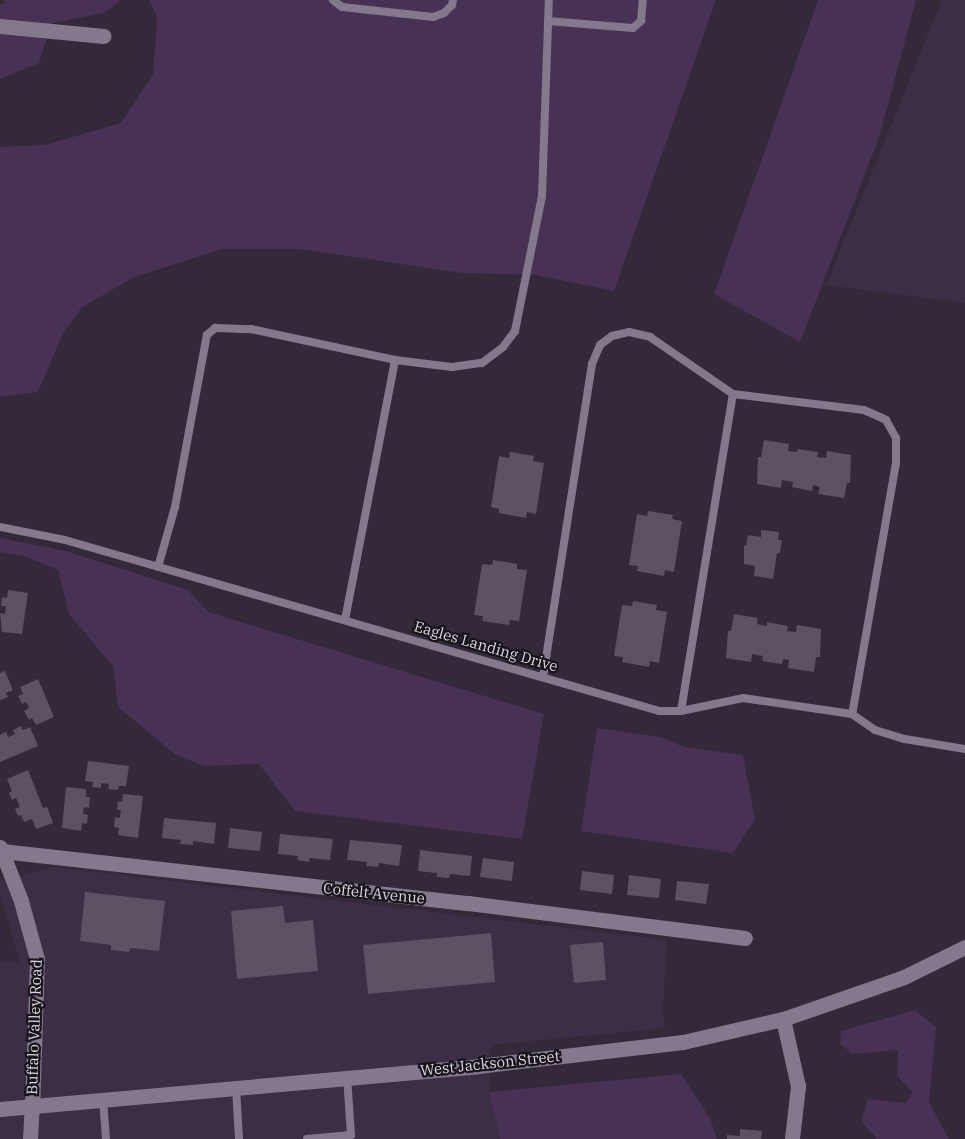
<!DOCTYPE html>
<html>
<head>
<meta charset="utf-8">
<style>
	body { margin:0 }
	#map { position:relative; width:965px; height:1139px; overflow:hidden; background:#332939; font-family:"IBM Plex Serif",serif }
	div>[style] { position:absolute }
	.built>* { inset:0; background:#3c2e44 }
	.green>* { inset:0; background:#473154 }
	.building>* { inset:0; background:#5d5163 }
	.lane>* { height:8px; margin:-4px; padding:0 4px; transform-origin:4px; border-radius:4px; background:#84788c }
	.street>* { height:15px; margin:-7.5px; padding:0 7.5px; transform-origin:7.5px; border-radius:7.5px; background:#84788c }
	.secondary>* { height:15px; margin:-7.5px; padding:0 7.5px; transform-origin:7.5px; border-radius:7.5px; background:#84788c }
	span { translate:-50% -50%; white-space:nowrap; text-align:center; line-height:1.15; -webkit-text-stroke:4.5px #18141b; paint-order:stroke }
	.street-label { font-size:15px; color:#ddd6e1 }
</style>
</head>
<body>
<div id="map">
	<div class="built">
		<i style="clip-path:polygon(942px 0,965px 0,965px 303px,826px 285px)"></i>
		<i style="clip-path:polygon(54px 867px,667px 940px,663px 1009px,665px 1028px,490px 1045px,489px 1092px,500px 1139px,0 1139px,0 962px,20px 962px,0 895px,0 881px)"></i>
	</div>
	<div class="green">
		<i style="clip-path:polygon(5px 0,121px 0,104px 13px,52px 23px,39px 63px,0 79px,0 4px,4px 4px)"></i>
		<i style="clip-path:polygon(149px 0,716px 0,614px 291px,536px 275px,462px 273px,300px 249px,221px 249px,132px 278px,81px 308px,62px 336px,38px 392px,0 397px,0 147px,45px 145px,121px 123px,153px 74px,157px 17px)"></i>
		<i style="clip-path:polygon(818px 0,916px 0,879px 138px,800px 342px,714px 294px)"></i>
		<i style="clip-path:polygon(0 538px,66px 551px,188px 590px,208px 612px,544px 714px,522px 839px,295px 811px,259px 764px,204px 766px,176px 755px,118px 707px,113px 666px,69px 614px,58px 570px,24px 556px,0 552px)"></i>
		<i style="clip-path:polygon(597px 728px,660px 737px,684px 747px,743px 755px,755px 819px,733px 853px,581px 831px)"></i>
		<i style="clip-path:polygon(915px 1010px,936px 1027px,929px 1102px,949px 1139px,877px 1139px,861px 1121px,868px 1099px,906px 1103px,913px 1092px,897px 1076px,898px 1050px,853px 1054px,840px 1044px,841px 1031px)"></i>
		<i style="clip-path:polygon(681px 1074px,710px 1118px,717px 1139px,500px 1139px,489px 1092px)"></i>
	</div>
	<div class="building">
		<i style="clip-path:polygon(764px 440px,789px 444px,788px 451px,797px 452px,798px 449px,818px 452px,817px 457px,826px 458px,827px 451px,851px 455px,850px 483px,847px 483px,844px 498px,818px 494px,820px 487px,813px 485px,812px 491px,792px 487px,793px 482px,782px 480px,781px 488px,757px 484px,758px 457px,761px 457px)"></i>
		<i style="clip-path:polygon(510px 452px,534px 456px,533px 461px,544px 463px,536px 514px,527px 512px,526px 518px,499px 513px,499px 509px,491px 507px,499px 456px,509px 458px)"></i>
		<i style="clip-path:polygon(648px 511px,673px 515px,672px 519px,682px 521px,674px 572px,665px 570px,664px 576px,637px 571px,638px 566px,629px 565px,637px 514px,647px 516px)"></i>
		<i style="clip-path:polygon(761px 530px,779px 532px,778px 540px,782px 540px,780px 553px,777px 553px,773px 579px,754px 576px,755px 566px,744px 564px,744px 545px,746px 546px,748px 535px,761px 537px)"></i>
		<i style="clip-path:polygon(493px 560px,517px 564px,517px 569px,527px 570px,519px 621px,510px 620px,509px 625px,482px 621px,483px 616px,474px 615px,482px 564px,492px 565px)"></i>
		<i style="clip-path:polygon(8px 590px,28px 593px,22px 634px,2px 632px,0 613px,5px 614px,6px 606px,1px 606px,2px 597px,7px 598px)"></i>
		<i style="clip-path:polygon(633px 601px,657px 605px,656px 610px,667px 612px,659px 663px,650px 661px,649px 667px,622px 662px,623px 657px,614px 656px,622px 605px,632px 606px)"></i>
		<i style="clip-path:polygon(734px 614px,758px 618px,757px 624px,767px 626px,767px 622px,788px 626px,787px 631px,796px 632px,797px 625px,821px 629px,820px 657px,816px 657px,814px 672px,788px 668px,789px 660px,783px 659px,782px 664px,762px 661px,763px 656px,752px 654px,751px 662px,726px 658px,728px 631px,731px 631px)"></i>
		<i style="clip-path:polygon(5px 671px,13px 690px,6px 693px,8px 697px,0 700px,0 673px)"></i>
		<i style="clip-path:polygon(38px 679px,54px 717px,36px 725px,32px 718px,29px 720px,24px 711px,29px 708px,26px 702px,22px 704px,18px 696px,23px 694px,20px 687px)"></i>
		<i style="clip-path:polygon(21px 726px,23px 730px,30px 727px,38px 746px,0 762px,0 735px,6px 732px,8px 737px,15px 734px,13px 730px)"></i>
		<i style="clip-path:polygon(88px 761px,129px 766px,126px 786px,119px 786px,118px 790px,108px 789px,109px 784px,101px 783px,101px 788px,92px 787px,93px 782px,85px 781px)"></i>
		<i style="clip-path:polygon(28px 770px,43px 808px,47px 807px,53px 823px,36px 829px,32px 819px,24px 822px,21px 815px,18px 816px,15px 809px,20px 807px,16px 798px,12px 800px,9px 793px,12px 791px,7px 779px)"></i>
		<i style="clip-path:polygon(66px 787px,86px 789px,86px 797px,90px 797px,89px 808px,84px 807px,83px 814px,88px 815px,87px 824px,82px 823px,81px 831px,62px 828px)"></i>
		<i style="clip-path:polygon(123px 794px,143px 796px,138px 838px,118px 835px,119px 828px,114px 827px,115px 817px,120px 818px,121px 810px,117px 810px,118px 801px,122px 802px)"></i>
		<i style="clip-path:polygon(164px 818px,216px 823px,214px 844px,193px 841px,193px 845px,180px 844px,181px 840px,162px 838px)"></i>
		<i style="clip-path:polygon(230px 828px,262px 832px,260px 851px,228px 848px)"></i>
		<i style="clip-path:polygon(280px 834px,333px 839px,330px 860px,310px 858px,309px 862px,297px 860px,298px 856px,278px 854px)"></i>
		<i style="clip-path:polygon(350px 840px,402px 845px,399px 866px,379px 863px,378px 867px,366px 866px,367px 862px,347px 860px)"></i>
		<i style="clip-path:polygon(420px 850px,472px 856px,470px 876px,450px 874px,449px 878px,437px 877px,437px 873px,418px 871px)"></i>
		<i style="clip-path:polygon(483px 858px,514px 862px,512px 881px,480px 877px)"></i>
		<i style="clip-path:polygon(582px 871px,614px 875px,612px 894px,580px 890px)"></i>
		<i style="clip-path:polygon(629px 875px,661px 879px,659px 898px,627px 895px)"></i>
		<i style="clip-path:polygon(677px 881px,709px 884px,706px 904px,675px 900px)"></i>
		<i style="clip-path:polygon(85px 892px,165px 901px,159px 951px,130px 948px,129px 952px,111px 950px,111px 945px,80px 941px)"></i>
		<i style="clip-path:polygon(283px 906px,285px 923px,313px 920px,318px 971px,237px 979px,231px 911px)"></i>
		<i style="clip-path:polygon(491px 933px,495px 982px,368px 994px,363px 945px)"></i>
		<i style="clip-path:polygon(603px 942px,606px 980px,574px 983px,570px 945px)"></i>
		<i style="clip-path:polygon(740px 1129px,762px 1131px,761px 1139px,727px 1139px,727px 1135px,740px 1136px)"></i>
	</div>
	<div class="lane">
		<i style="left:333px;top:0;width:11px;rotate:38deg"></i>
		<i style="left:342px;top:7px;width:92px;rotate:6.3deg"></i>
		<i style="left:433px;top:17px;width:12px;rotate:-20deg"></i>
		<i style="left:444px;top:13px;width:11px;rotate:-45deg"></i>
		<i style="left:452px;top:5px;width:5px;rotate:-79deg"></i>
		<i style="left:548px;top:21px;width:85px;rotate:4.7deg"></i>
		<i style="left:633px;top:28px;width:11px;rotate:-41deg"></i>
		<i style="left:641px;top:21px;width:21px;rotate:-85deg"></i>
		<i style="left:0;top:527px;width:66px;rotate:11.3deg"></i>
		<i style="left:65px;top:540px;width:618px;rotate:16.06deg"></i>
		<i style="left:659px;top:711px;width:22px"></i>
		<i style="left:681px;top:711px;width:63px;rotate:-11.8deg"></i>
		<i style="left:743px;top:698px;width:110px;rotate:8.4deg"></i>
		<i style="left:852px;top:714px;width:28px;rotate:35deg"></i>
		<i style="left:875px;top:730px;width:31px;rotate:17deg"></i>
		<i style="left:905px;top:739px;width:61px;rotate:9.5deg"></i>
		<i style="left:158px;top:567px;width:62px;rotate:-74.2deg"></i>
		<i style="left:175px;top:507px;width:175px;rotate:-79.5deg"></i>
		<i style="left:207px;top:335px;width:11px;rotate:-41deg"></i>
		<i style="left:215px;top:328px;width:36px;rotate:2deg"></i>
		<i style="left:251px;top:329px;width:147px;rotate:12.1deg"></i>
		<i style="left:395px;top:360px;width:57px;rotate:7deg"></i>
		<i style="left:452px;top:367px;width:30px;rotate:-8deg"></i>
		<i style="left:482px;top:363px;width:26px;rotate:-37deg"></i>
		<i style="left:503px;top:347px;width:20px;rotate:-53deg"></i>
		<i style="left:515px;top:331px;width:138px;rotate:-78.7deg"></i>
		<i style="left:542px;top:196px;width:196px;rotate:-88deg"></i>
		<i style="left:345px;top:620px;width:265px;rotate:-79.1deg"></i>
		<i style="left:543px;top:677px;width:317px;rotate:-81.1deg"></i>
		<i style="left:592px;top:364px;width:21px;rotate:-67deg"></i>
		<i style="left:600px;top:345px;width:15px;rotate:-37deg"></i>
		<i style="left:612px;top:336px;width:17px;rotate:-13deg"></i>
		<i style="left:629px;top:332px;width:22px;rotate:13deg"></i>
		<i style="left:650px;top:337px;width:101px;rotate:34.5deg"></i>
		<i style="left:733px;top:394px;width:132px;rotate:7deg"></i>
		<i style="left:864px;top:410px;width:24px;rotate:24deg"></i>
		<i style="left:886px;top:420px;width:21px;rotate:61deg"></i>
		<i style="left:896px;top:438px;width:25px;rotate:90deg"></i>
		<i style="left:896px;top:463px;width:255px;rotate:99.9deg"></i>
		<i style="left:681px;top:711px;width:321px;rotate:-80.7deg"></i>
		<i style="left:236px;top:1087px;width:52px;rotate:86.7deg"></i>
		<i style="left:103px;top:1099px;width:40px;rotate:85.7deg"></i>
		<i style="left:307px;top:1139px;width:44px;rotate:-5.2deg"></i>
		<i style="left:351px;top:1135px;width:58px;rotate:-93.9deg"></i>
	</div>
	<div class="street">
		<i style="left:0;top:26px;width:104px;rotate:5.5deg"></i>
		<i style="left:0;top:847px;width:58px;rotate:68.7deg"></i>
		<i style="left:21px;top:901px;width:60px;rotate:74.6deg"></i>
		<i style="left:37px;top:959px;width:147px;rotate:91.9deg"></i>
		<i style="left:2px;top:851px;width:469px;rotate:6.4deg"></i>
		<i style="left:468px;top:903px;width:279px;rotate:7.2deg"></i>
		<i style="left:783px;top:1019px;width:69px;rotate:77.4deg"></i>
		<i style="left:798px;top:1086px;width:53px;rotate:96.5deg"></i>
	</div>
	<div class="secondary">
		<i style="left:0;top:1109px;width:480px;rotate:-5.1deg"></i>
		<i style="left:478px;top:1066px;width:206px;rotate:-6.7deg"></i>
		<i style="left:683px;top:1042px;width:103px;rotate:-13deg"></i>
		<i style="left:783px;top:1019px;width:128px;rotate:-19.1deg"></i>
		<i style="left:904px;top:977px;width:68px;rotate:-26.2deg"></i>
		<i style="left:30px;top:1139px;width:33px;rotate:-87deg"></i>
	</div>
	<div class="street-label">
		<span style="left:486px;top:646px;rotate:16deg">Eagles Landing Drive</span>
		<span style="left:374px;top:893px;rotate:6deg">Coffelt Avenue</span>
		<span style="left:34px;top:1027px;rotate:-88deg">Buffalo Valley Road</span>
		<span style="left:490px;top:1063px;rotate:-6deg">West Jackson Street</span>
	</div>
</div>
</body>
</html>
